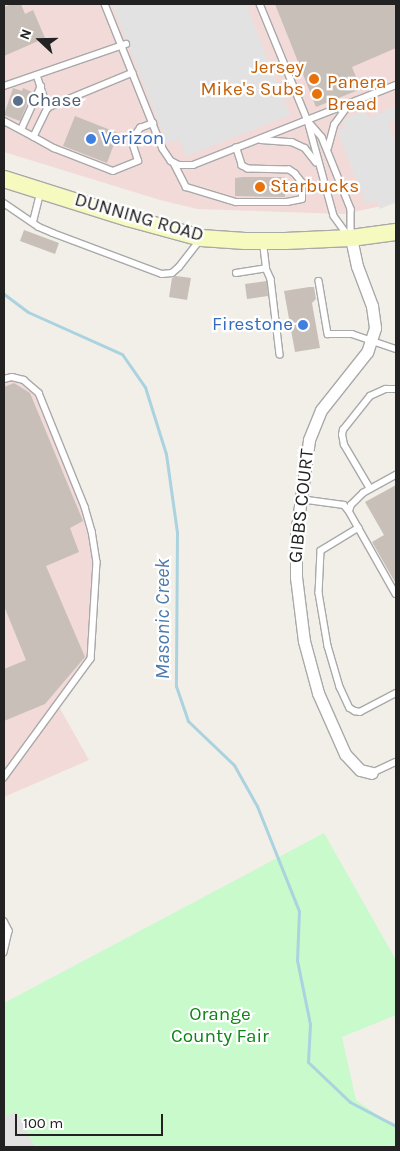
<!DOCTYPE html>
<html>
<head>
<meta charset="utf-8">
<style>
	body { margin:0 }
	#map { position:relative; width:400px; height:1151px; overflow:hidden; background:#f2efe9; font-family:Karla,sans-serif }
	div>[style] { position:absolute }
	.commercial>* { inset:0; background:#f2dad9 }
	.park>* { inset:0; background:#c8facc }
	.parking>* { inset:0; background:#e2e2e2 }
	.stream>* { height:3px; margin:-1.5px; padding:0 1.5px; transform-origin:1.5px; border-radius:1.5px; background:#aad3df }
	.building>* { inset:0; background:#c7bfb8 }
	.roads { filter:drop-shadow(1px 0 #a9a9a9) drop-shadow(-1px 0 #a9a9a9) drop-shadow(0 1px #a9a9a9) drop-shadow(0 -1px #a9a9a9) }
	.lane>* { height:5.5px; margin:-2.75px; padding:0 2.75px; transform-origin:2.75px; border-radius:2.75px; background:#fff }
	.street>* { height:11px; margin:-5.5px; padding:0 5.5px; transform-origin:5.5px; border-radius:5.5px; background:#fff }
	.secondary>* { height:16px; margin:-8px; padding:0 8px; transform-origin:8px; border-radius:8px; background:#f7fabf }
	.dots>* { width:14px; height:14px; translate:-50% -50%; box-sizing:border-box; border:2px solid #fff; border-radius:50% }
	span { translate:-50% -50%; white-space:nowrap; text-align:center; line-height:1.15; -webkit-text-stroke:4.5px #fff; paint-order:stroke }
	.food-label { font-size:19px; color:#c56008 }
	.right { translate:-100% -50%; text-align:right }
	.left { translate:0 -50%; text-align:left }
	.service-label { font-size:19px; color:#4e5e75 }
	.shop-label { font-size:19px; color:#366cbe }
	.street-label { font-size:19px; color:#222 }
	.park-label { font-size:19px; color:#0c8416 }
	.water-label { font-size:20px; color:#4a7aab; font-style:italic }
	.frame { position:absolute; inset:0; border:5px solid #222; pointer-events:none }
	.north { position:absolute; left:15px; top:15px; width:50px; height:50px; -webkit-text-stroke:4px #fff; paint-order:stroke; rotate:291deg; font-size:14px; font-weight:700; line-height:20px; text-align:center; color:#222 }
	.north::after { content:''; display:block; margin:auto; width:18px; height:22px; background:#222; clip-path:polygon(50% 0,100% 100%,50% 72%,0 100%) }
	.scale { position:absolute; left:15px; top:1114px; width:148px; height:22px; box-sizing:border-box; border:2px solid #222; border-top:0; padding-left:6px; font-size:15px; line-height:18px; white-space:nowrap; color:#222; -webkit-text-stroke:4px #fff; paint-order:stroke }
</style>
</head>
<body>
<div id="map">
	<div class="commercial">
		<i style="clip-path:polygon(4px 4px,396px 4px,396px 203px,344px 214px,197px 209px,160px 200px,4px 152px)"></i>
		<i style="clip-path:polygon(12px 377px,35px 388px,85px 507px,97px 562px,91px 659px,58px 705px,89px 760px,4px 797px,4px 379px)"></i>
	</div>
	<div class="park">
		<i style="clip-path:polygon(324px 833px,396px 960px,396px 1015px,342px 1037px,356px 1100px,396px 1128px,396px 1147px,4px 1147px,4px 1003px)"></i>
	</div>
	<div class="parking">
		<i style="clip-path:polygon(112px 4px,246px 4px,290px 115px,187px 156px,179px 140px,167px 143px)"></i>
		<i style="clip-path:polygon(396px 106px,396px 123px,395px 120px,388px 123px,396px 144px,396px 202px,380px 209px,376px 200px,366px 204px,337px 131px,345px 128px,342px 120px,364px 111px,368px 118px)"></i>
		<i style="clip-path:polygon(16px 1111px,35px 1147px,4px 1147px,4px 1118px)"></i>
	</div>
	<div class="stream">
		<i style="left:4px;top:294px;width:30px;rotate:37deg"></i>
		<i style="left:28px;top:312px;width:103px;rotate:24.1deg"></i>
		<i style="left:122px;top:354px;width:40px;rotate:55.1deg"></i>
		<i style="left:145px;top:387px;width:70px;rotate:72.6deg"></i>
		<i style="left:166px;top:454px;width:79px;rotate:82deg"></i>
		<i style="left:177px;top:532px;width:154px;rotate:90.4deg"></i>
		<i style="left:176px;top:686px;width:37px;rotate:71deg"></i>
		<i style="left:188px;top:721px;width:64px;rotate:43.7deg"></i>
		<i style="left:234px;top:765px;width:47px;rotate:60.7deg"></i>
		<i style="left:257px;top:806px;width:113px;rotate:68.2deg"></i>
		<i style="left:299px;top:911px;width:49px;rotate:92.3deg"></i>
		<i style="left:297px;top:960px;width:65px;rotate:78.5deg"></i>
		<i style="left:310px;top:1024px;width:38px;rotate:93deg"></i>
		<i style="left:308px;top:1062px;width:58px;rotate:43.6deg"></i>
		<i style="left:350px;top:1102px;width:52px;rotate:27.6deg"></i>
	</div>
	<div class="building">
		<i style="clip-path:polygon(12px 4px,21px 4px,25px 14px,33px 10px,45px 38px,4px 56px,4px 7px)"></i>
		<i style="clip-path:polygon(275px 4px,396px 4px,396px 48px,352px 67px,361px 89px,316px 107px)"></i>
		<i style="clip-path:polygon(13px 88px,22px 91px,23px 88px,32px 92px,20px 121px,4px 115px)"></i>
		<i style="clip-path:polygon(75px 116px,118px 133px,107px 163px,63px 146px)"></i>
		<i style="clip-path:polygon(243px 177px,285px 177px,285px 197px,235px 196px,235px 178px)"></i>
		<i style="clip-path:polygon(24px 230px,59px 243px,55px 254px,20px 241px)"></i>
		<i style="clip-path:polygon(176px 276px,191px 278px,187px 300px,169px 297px,172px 278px)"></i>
		<i style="clip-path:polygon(267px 281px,268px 296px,247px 299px,245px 284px)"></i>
		<i style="clip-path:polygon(309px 287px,314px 287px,316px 299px,312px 303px,320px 348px,295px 352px,284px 291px)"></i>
		<i style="clip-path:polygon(14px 383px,30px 393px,83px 521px,70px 528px,79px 552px,46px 566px,85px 657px,45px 704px,4px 721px,4px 669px,26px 660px,4px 606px,4px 387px)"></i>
		<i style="clip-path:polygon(396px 485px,396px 584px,372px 542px,384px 535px,365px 502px)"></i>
	</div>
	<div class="roads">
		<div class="lane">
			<i style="left:105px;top:4px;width:156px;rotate:68.2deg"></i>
			<i style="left:163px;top:149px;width:14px;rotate:56deg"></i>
			<i style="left:171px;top:161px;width:9px;rotate:27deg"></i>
			<i style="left:179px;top:165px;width:14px"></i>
			<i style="left:193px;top:165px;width:218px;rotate:-21.5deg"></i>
			<i style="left:260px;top:4px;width:126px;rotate:67.7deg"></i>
			<i style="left:308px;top:121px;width:98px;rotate:74.7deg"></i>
			<i style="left:334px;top:216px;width:24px;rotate:54deg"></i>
			<i style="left:133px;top:73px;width:92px;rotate:157.6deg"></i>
			<i style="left:48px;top:108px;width:32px;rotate:116deg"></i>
			<i style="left:34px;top:137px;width:23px;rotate:29deg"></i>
			<i style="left:54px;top:148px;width:63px;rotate:21.3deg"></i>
			<i style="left:113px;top:171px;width:27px;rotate:-22deg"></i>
			<i style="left:138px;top:161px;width:19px;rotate:-108deg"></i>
			<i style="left:132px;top:143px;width:9px;rotate:-69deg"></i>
			<i style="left:135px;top:135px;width:9px;rotate:-54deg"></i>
			<i style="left:140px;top:128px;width:14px;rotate:-21deg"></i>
			<i style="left:37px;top:75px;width:35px;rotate:72deg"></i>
			<i style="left:4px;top:86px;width:129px;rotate:-19deg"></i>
			<i style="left:4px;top:121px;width:34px;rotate:28deg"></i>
			<i style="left:308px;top:121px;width:21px;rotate:49deg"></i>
			<i style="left:322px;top:137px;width:78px;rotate:68.1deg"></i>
			<i style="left:351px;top:209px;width:27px;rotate:90deg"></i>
			<i style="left:21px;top:130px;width:48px;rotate:-65.6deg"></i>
			<i style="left:261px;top:140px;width:31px;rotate:4deg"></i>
			<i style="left:292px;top:142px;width:14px;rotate:25deg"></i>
			<i style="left:305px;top:148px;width:18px;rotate:52deg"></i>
			<i style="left:328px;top:148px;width:24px;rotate:-75deg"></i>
			<i style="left:334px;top:125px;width:24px;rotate:-54deg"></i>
			<i style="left:174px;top:163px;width:27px;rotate:63deg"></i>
			<i style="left:186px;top:187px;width:52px;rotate:16.7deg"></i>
			<i style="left:236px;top:202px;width:51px"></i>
			<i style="left:287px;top:202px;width:15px;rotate:-11deg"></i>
			<i style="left:302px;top:199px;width:16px;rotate:-90deg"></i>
			<i style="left:302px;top:183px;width:11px;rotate:-128deg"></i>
			<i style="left:295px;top:174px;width:7px;rotate:-146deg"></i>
			<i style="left:289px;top:170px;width:41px;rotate:-178.6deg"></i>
			<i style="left:248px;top:169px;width:7px;rotate:-153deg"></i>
			<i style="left:242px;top:166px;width:19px;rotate:-108deg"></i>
			<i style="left:4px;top:203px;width:42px;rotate:34.4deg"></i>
			<i style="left:39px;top:227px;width:15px;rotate:23deg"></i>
			<i style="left:53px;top:233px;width:116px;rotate:20.6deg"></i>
			<i style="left:162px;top:274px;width:10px;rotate:-6deg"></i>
			<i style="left:172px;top:273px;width:9px;rotate:-41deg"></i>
			<i style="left:179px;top:267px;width:34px;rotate:-52deg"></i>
			<i style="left:33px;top:222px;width:32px;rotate:-76deg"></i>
			<i style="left:266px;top:268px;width:12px;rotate:66deg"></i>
			<i style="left:271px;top:279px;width:76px;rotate:83.2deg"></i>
			<i style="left:236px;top:273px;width:30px;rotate:-9deg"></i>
			<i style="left:266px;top:268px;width:25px;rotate:-97deg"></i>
			<i style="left:319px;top:281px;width:54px;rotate:80.4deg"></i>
			<i style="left:328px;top:334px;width:24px"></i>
			<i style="left:352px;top:334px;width:46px;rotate:18.8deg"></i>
			<i style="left:4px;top:379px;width:8px;rotate:-14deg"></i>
			<i style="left:12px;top:377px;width:12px;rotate:14deg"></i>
			<i style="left:24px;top:380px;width:20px;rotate:41deg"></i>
			<i style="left:39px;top:393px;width:123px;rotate:68deg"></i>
			<i style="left:85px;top:507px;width:25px;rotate:74deg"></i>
			<i style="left:92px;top:531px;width:31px;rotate:81deg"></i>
			<i style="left:97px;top:562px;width:97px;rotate:93.5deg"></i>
			<i style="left:91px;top:659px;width:147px;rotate:126.2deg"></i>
			<i style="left:370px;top:489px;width:51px;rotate:-120.6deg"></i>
			<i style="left:344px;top:445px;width:10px;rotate:-101deg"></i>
			<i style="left:342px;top:435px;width:5px;rotate:-79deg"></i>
			<i style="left:343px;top:430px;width:43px;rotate:-51.5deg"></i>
			<i style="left:370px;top:396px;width:17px;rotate:-24deg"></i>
			<i style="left:386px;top:389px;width:10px"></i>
			<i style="left:300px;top:499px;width:44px;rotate:7.8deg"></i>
			<i style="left:344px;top:505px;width:8px;rotate:50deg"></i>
			<i style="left:349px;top:511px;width:95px;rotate:60.5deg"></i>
			<i style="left:349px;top:511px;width:6px;rotate:-72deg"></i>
			<i style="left:351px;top:505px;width:17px;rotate:-45deg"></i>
			<i style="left:363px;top:493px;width:38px;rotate:-29deg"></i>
			<i style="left:359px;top:528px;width:44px;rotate:148.8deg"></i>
			<i style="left:321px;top:551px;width:42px;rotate:92.7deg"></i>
			<i style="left:319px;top:593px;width:54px;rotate:80.4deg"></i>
			<i style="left:328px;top:646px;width:43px;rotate:73.7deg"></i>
			<i style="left:340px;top:687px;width:23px;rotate:65deg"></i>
			<i style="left:350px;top:708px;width:6px;rotate:31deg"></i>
			<i style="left:355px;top:711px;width:5px;rotate:11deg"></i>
			<i style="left:360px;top:712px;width:41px;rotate:-27.8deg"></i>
			<i style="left:372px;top:773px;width:26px;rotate:-25deg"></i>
			<i style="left:4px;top:921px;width:11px;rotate:63deg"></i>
			<i style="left:9px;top:931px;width:22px;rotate:103deg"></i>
		</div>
		<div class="street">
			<i style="left:351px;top:238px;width:29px;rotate:78deg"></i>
			<i style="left:357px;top:266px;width:43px;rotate:69.4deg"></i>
			<i style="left:372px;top:306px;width:22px;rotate:82deg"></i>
			<i style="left:375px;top:328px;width:25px;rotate:108deg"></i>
			<i style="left:367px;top:352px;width:74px;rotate:128.4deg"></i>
			<i style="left:321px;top:410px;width:32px;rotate:112deg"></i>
			<i style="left:309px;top:440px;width:96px;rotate:97.8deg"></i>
			<i style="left:296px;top:535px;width:42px;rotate:90deg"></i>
			<i style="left:296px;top:577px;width:64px;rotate:82.9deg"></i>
			<i style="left:304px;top:641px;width:54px;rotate:74.9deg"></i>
			<i style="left:318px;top:693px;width:67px;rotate:66.1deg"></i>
			<i style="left:345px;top:754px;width:22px;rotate:47deg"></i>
			<i style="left:360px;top:770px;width:12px;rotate:14deg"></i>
		</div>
		<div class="secondary">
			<i style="left:4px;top:179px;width:130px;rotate:17.5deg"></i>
			<i style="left:128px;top:218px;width:76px;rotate:15.3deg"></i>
			<i style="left:201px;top:238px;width:44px;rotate:3.9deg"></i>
			<i style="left:245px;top:241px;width:40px"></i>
			<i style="left:285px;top:241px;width:66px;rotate:-2.6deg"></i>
			<i style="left:351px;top:238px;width:45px;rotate:-7.6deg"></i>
		</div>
	</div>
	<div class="dots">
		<i style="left:314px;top:79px;background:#e8710a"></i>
		<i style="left:317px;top:94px;background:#e8710a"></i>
		<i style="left:18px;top:101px;background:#5c6f8a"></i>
		<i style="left:91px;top:139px;background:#3f7fe0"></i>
		<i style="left:260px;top:187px;background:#e8710a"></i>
		<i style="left:303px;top:325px;background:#3f7fe0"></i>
	</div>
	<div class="food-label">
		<span class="right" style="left:304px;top:79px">Jersey<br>Mike's Subs</span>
		<span class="left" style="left:327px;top:94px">Panera<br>Bread</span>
		<span class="left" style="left:270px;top:187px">Starbucks</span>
	</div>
	<div class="service-label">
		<span class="left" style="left:28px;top:101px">Chase</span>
	</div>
	<div class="shop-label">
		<span class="left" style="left:101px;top:139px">Verizon</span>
		<span class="right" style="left:293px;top:325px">Firestone</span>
	</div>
	<div class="street-label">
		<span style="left:139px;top:218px;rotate:16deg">DUNNING ROAD</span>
		<span style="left:302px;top:506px;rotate:-84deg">GIBBS COURT</span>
	</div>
	<div class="park-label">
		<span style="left:220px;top:1026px">Orange<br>County Fair</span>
	</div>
	<div class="water-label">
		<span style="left:162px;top:619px;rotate:-90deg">Masonic Creek</span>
	</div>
	<div class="frame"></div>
	<div class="north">N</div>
	<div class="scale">100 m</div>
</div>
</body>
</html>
